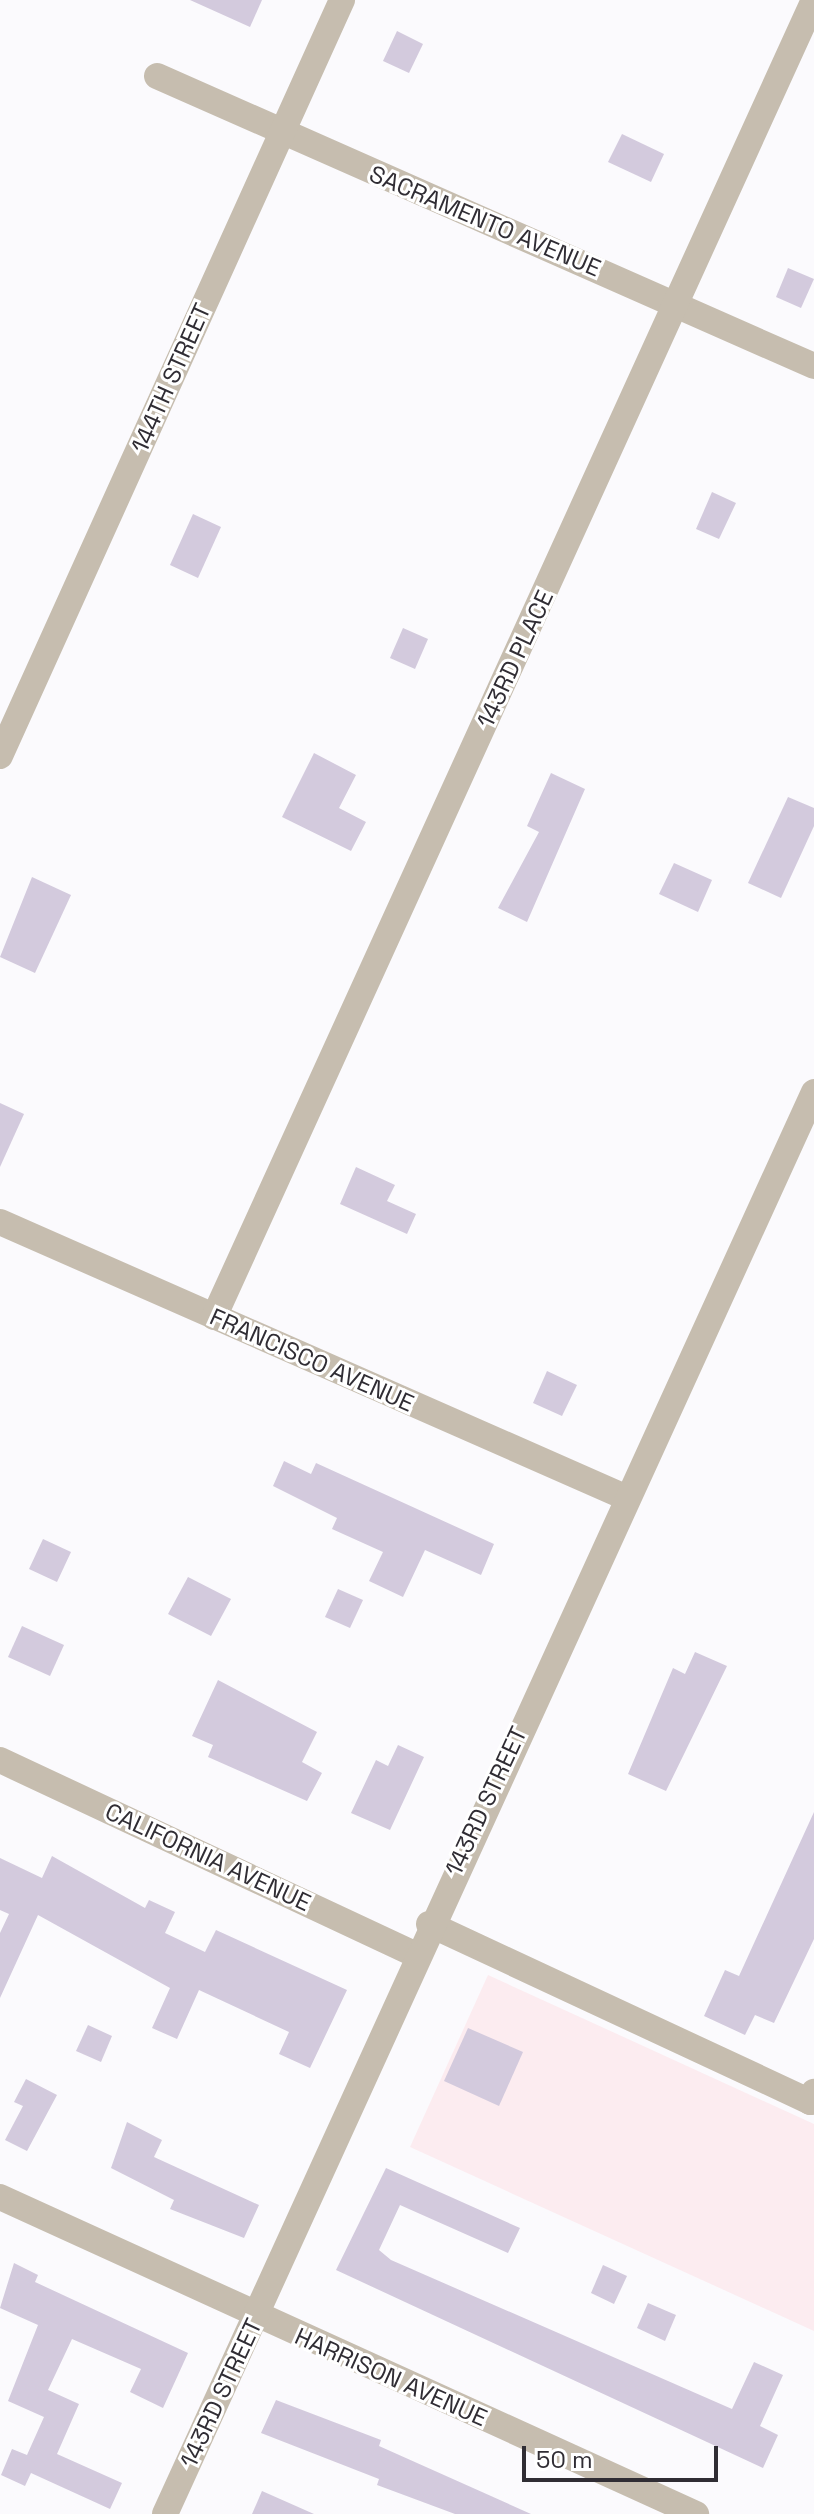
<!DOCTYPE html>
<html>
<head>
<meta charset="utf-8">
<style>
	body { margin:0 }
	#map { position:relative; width:814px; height:2514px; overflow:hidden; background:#fbfafd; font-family:"Space Grotesk",sans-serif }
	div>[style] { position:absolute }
	.industrial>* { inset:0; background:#fcecf0 }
	.building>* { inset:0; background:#d3cadd }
	.minor>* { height:26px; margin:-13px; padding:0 13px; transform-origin:13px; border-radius:13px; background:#c6bdaf }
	span { translate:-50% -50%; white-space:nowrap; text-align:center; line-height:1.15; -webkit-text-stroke:6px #fff; paint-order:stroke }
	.street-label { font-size:24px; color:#302d34 }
	.scale { position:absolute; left:522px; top:2446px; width:196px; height:36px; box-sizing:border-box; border:4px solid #302d34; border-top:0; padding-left:10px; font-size:24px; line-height:28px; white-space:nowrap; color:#302d34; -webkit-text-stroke:6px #fff; paint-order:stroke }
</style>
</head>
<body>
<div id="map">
	<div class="industrial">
		<i style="clip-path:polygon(488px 1975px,814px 2124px,814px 2331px,410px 2147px)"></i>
	</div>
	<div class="building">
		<i style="clip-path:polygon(190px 0,262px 0,250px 27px)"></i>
		<i style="clip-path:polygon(397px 31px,423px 44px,409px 73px,383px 61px)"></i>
		<i style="clip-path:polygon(622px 134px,664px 154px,651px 182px,608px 162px)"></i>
		<i style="clip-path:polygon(788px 268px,814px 279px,801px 308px,776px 297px)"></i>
		<i style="clip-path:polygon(712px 492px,736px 503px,719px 539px,696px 529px)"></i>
		<i style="clip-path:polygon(193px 514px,221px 527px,198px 578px,170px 565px)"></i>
		<i style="clip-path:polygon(403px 628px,428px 639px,415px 669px,390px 658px)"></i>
		<i style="clip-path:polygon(314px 753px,356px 775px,339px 808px,366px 822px,351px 851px,282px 817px)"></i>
		<i style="clip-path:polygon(551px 773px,585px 789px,527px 922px,498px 908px,539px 832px,527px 826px)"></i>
		<i style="clip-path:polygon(788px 797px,814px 808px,814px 826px,781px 898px,748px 883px)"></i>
		<i style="clip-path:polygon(674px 863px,712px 880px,698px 912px,659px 894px)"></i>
		<i style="clip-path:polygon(32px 877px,71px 895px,35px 973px,0 957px)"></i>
		<i style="clip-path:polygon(0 1103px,24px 1114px,0 1167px)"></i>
		<i style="clip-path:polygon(356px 1167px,395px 1185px,387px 1201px,416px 1214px,407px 1234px,340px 1204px)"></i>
		<i style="clip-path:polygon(547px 1371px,577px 1385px,562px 1416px,533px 1403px)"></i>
		<i style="clip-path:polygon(284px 1461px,311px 1474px,316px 1463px,494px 1544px,481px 1575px,425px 1550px,403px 1597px,369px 1581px,383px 1552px,332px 1529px,337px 1518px,273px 1486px)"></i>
		<i style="clip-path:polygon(43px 1539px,71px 1552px,57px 1582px,29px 1569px)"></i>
		<i style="clip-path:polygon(188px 1577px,231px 1599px,211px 1636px,168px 1614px)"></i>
		<i style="clip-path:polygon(338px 1589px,363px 1600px,350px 1628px,325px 1617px)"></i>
		<i style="clip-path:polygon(22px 1626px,64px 1645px,50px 1676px,8px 1657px)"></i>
		<i style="clip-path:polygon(695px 1652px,727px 1666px,666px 1791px,628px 1774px,673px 1668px,685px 1674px)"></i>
		<i style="clip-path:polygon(218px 1680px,317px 1732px,302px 1762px,322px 1773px,307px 1801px,208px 1757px,213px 1745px,192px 1736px)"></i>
		<i style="clip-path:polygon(398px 1745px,424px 1757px,390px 1830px,351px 1813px,376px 1760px,388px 1766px)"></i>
		<i style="clip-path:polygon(814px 1812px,814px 1939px,774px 2023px,755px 2015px,745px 2035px,704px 2016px,725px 1970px,739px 1976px)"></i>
		<i style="clip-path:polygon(52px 1856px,145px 1908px,149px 1900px,175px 1912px,165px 1933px,205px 1952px,216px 1930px,347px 1990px,310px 2068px,279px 2054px,289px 2032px,199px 1990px,177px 2039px,152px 2028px,170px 1988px,38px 1915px,0 1998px,0 1933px,9px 1914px,0 1910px,0 1858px,42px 1878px)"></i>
		<i style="clip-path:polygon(88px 2025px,112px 2036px,101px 2062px,76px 2051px)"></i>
		<i style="clip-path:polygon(468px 2028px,523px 2052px,499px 2106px,444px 2081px)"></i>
		<i style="clip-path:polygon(26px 2079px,57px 2095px,27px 2151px,5px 2140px,23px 2106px,14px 2102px)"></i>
		<i style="clip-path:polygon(127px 2122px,162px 2140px,154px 2157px,259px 2205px,244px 2238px,170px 2209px,174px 2200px,111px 2168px)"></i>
		<i style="clip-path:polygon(386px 2168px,520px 2228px,508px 2253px,400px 2205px,379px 2250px,391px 2260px,732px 2409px,754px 2362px,783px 2375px,760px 2426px,778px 2435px,763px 2468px,336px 2270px)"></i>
		<i style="clip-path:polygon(14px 2263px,38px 2275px,35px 2282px,188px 2353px,163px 2408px,130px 2392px,141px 2369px,72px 2339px,48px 2390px,79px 2404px,57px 2454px,122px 2483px,110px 2509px,31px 2473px,25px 2486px,1px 2475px,12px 2449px,27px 2455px,44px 2417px,8px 2401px,38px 2325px,0 2308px)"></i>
		<i style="clip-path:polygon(603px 2265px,627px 2276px,614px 2304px,591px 2293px)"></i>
		<i style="clip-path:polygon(648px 2303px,676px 2315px,665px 2341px,637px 2328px)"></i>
		<i style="clip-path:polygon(276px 2400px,381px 2440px,379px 2446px,531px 2514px,455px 2514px,377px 2485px,379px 2479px,261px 2433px)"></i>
		<i style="clip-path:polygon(262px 2491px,314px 2514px,252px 2514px)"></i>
	</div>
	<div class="minor">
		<i style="left:157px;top:76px;width:718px;rotate:23.82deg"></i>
		<i style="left:0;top:756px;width:830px;rotate:-65.66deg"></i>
		<i style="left:0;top:1222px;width:683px;rotate:23.75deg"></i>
		<i style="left:214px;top:1317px;width:1447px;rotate:-65.51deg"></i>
		<i style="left:0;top:1760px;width:458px;rotate:25.1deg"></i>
		<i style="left:429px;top:1924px;width:421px;rotate:25deg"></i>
		<i style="left:810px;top:2102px;width:11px;rotate:-68deg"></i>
		<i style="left:0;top:2197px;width:765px;rotate:24.49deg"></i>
		<i style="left:165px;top:2514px;width:1563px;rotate:-65.47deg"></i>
	</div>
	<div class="street-label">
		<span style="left:485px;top:221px;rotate:23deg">SACRAMENTO AVENUE</span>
		<span style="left:171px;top:378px;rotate:-66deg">144TH STREET</span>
		<span style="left:515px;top:659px;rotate:-65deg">143RD PLACE</span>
		<span style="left:312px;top:1360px;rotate:24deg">FRANCISCO AVENUE</span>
		<span style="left:486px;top:1801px;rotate:-65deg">143RD STREET</span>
		<span style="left:208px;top:1857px;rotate:25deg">CALIFORNIA AVENUE</span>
		<span style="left:391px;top:2377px;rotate:24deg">HARRISON AVENUE</span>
		<span style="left:221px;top:2393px;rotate:-65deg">143RD STREET</span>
	</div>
	<div class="scale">50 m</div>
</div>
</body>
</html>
